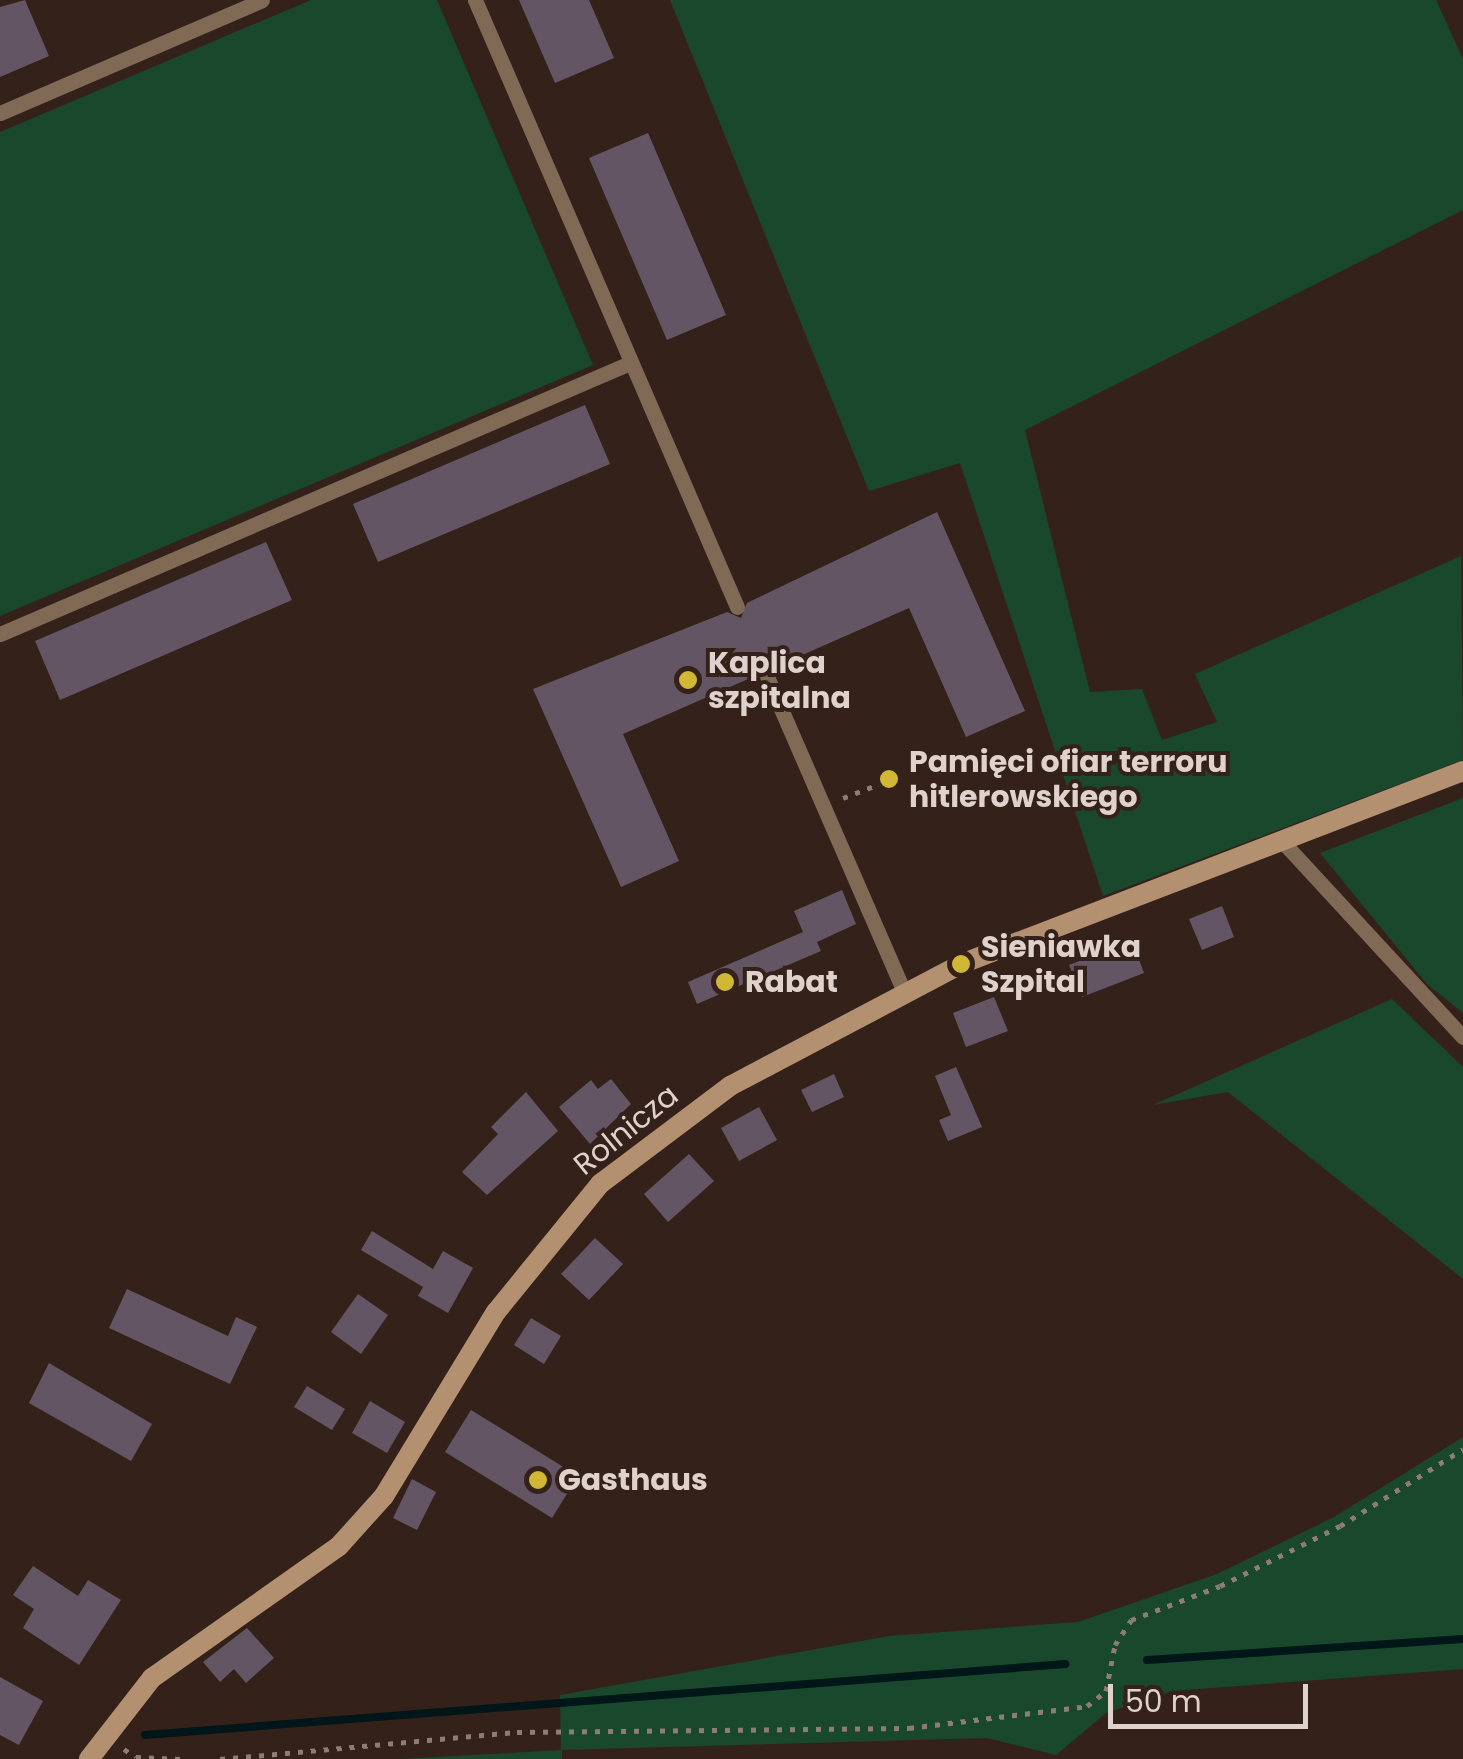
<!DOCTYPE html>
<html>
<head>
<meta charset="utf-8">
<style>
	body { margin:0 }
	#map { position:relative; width:1463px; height:1759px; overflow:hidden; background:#34221a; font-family:Poppins,sans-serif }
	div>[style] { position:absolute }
	.green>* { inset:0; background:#1a482c }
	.stream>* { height:8px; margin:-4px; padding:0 4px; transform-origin:4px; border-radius:4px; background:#001619 }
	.building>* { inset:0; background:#645565 }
	.path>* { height:5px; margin-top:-2.5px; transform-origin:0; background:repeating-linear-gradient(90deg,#8d7d77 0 5px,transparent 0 13px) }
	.lane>* { height:15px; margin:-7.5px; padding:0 7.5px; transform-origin:7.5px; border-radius:7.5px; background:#806a56 }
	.secondary>* { height:20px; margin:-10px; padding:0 10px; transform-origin:10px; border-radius:10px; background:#b39070 }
	.dots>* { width:28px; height:28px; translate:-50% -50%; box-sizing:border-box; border:5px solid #34221a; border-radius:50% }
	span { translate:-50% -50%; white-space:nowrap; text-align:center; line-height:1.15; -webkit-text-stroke:8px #34221a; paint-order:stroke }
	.poi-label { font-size:30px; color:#dfd2cd; font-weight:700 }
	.left { translate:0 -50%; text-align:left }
	.street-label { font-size:30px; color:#dfd2cd }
	.scale { position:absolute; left:1108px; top:1684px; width:200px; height:45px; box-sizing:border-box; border:5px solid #dfd2cd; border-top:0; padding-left:12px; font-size:30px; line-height:35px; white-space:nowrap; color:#dfd2cd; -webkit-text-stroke:8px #34221a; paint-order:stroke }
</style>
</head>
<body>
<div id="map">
	<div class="green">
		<i style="clip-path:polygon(311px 0,437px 0,593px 365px,0 616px,0 132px)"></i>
		<i style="clip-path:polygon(670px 0,1436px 0,1463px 59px,1463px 210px,1025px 430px,1090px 692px,1142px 689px,1162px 740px,1217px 722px,1195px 674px,1461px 556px,1463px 760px,1103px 896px,960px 463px,869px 491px)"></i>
		<i style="clip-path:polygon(1463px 798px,1463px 1013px,1427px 984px,1320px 853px)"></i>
		<i style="clip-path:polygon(1392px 999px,1463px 1067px,1463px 1279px,1228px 1092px,1153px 1105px)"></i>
		<i style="clip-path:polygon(1463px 1437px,1463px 1669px,1172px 1691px,1106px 1713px,1056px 1755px,987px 1738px,562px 1750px,562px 1759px,402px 1759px,561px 1750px,560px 1695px,889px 1636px,1078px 1622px,1217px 1574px,1334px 1517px)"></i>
	</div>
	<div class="stream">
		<i style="left:1147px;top:1660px;width:317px;rotate:-3.8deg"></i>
		<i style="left:145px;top:1735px;width:923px;rotate:-4.41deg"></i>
	</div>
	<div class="building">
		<i style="clip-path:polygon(25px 0,49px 56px,0 77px,0 7px)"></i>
		<i style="clip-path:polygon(519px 0,589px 0,614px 58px,555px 83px)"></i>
		<i style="clip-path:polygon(648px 133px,726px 315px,667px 340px,589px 158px)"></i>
		<i style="clip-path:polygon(585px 405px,610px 464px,378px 562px,353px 504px)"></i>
		<i style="clip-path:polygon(937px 512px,1025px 711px,966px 737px,909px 608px,775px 667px,760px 662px,755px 676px,623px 734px,679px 861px,621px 887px,533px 689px,727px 612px,741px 618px,747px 603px)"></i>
		<i style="clip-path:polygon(266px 542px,292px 600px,60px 700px,35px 641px)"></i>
		<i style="clip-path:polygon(842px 890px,856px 924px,817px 942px,821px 951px,697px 1004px,688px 982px,803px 932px,794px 911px)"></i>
		<i style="clip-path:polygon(1222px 906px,1234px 937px,1202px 950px,1189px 919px)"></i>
		<i style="clip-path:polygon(1132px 941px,1144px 973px,1082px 997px,1069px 965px)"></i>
		<i style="clip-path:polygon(994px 997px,1008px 1031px,966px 1047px,953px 1013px)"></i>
		<i style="clip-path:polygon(956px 1067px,982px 1127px,948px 1141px,939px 1120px,951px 1115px,935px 1076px)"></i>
		<i style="clip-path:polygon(834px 1074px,844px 1097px,812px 1112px,801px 1090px)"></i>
		<i style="clip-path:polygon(611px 1079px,631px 1104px,590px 1144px,559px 1107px,591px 1080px,598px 1089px)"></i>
		<i style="clip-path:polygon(526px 1092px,558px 1131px,487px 1195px,462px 1172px,498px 1134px,491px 1127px)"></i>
		<i style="clip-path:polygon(759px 1107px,777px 1140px,739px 1161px,721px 1128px)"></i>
		<i style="clip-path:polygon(689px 1154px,714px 1181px,668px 1222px,644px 1194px)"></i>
		<i style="clip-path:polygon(372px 1231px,433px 1269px,443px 1251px,473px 1268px,448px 1313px,418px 1296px,423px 1287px,361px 1250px)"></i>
		<i style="clip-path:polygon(595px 1238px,623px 1264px,589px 1300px,561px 1274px)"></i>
		<i style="clip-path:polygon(127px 1289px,228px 1336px,236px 1317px,257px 1327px,230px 1384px,109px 1328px)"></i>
		<i style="clip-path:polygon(358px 1294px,388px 1315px,361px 1354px,331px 1332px)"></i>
		<i style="clip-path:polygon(531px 1318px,561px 1336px,544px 1364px,514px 1345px)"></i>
		<i style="clip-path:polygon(49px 1363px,152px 1424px,131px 1461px,29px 1403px)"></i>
		<i style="clip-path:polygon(307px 1386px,345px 1409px,332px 1430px,294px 1407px)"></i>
		<i style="clip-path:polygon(370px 1401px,405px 1422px,387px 1453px,352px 1433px)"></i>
		<i style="clip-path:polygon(471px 1410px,578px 1476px,552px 1518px,445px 1452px)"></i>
		<i style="clip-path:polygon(412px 1479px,436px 1492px,417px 1530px,393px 1518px)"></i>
		<i style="clip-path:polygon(33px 1566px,78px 1596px,88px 1580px,121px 1600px,79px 1665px,23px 1628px,34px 1609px,13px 1595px)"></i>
		<i style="clip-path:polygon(247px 1628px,274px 1658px,246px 1683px,234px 1669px,220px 1682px,203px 1662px)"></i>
		<i style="clip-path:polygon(0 1677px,43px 1701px,19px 1745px,0 1735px)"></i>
	</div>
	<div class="path">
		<i style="left:843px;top:798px;width:42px;rotate:-21deg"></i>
		<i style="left:124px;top:1749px;width:14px;rotate:34deg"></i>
		<i style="left:136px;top:1757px;width:45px;rotate:2.5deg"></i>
		<i style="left:220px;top:1759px;width:298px;rotate:-5.2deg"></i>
		<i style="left:517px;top:1732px;width:392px;rotate:-0.6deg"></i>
		<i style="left:909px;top:1728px;width:179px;rotate:-7deg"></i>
		<i style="left:1087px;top:1706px;width:24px;rotate:-38deg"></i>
		<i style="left:1106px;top:1691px;width:47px;rotate:-78.9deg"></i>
		<i style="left:1115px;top:1645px;width:30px;rotate:-57deg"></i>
		<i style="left:1131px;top:1620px;width:95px;rotate:-20.9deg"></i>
		<i style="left:1220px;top:1586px;width:134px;rotate:-26.6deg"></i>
		<i style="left:1340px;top:1526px;width:145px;rotate:-32deg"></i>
	</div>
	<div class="lane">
		<i style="left:475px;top:0;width:661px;rotate:66.65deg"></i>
		<i style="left:0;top:113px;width:285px;rotate:-23.3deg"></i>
		<i style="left:0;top:634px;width:686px;rotate:-23.28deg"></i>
		<i style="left:765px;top:672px;width:347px;rotate:66.5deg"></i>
		<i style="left:1281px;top:840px;width:268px;rotate:47.3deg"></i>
	</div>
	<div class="secondary">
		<i style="left:89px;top:1759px;width:103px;rotate:-52.1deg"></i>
		<i style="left:152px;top:1678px;width:229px;rotate:-35.2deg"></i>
		<i style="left:339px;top:1546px;width:67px;rotate:-48deg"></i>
		<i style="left:384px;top:1496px;width:215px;rotate:-58.7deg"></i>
		<i style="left:496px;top:1312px;width:165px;rotate:-50.9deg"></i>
		<i style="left:600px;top:1184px;width:163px;rotate:-37deg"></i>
		<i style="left:730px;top:1086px;width:261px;rotate:-27.8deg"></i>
		<i style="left:961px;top:964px;width:538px;rotate:-21.03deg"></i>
	</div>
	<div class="dots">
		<i style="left:688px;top:680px;background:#d0b736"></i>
		<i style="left:889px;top:779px;background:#d0b736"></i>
		<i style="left:961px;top:964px;background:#d0b736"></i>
		<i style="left:725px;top:982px;background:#d0b736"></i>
		<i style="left:538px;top:1480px;background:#d0b736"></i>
	</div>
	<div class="poi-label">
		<span class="left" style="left:708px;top:680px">Kaplica<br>szpitalna</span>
		<span class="left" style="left:909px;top:779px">Pamięci ofiar terroru<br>hitlerowskiego</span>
		<span class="left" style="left:981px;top:964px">Sieniawka<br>Szpital</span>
		<span class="left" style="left:745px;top:982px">Rabat</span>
		<span class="left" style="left:558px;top:1480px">Gasthaus</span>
	</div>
	<div class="street-label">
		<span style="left:626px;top:1130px;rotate:-39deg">Rolnicza</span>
	</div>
	<div class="scale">50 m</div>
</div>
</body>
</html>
